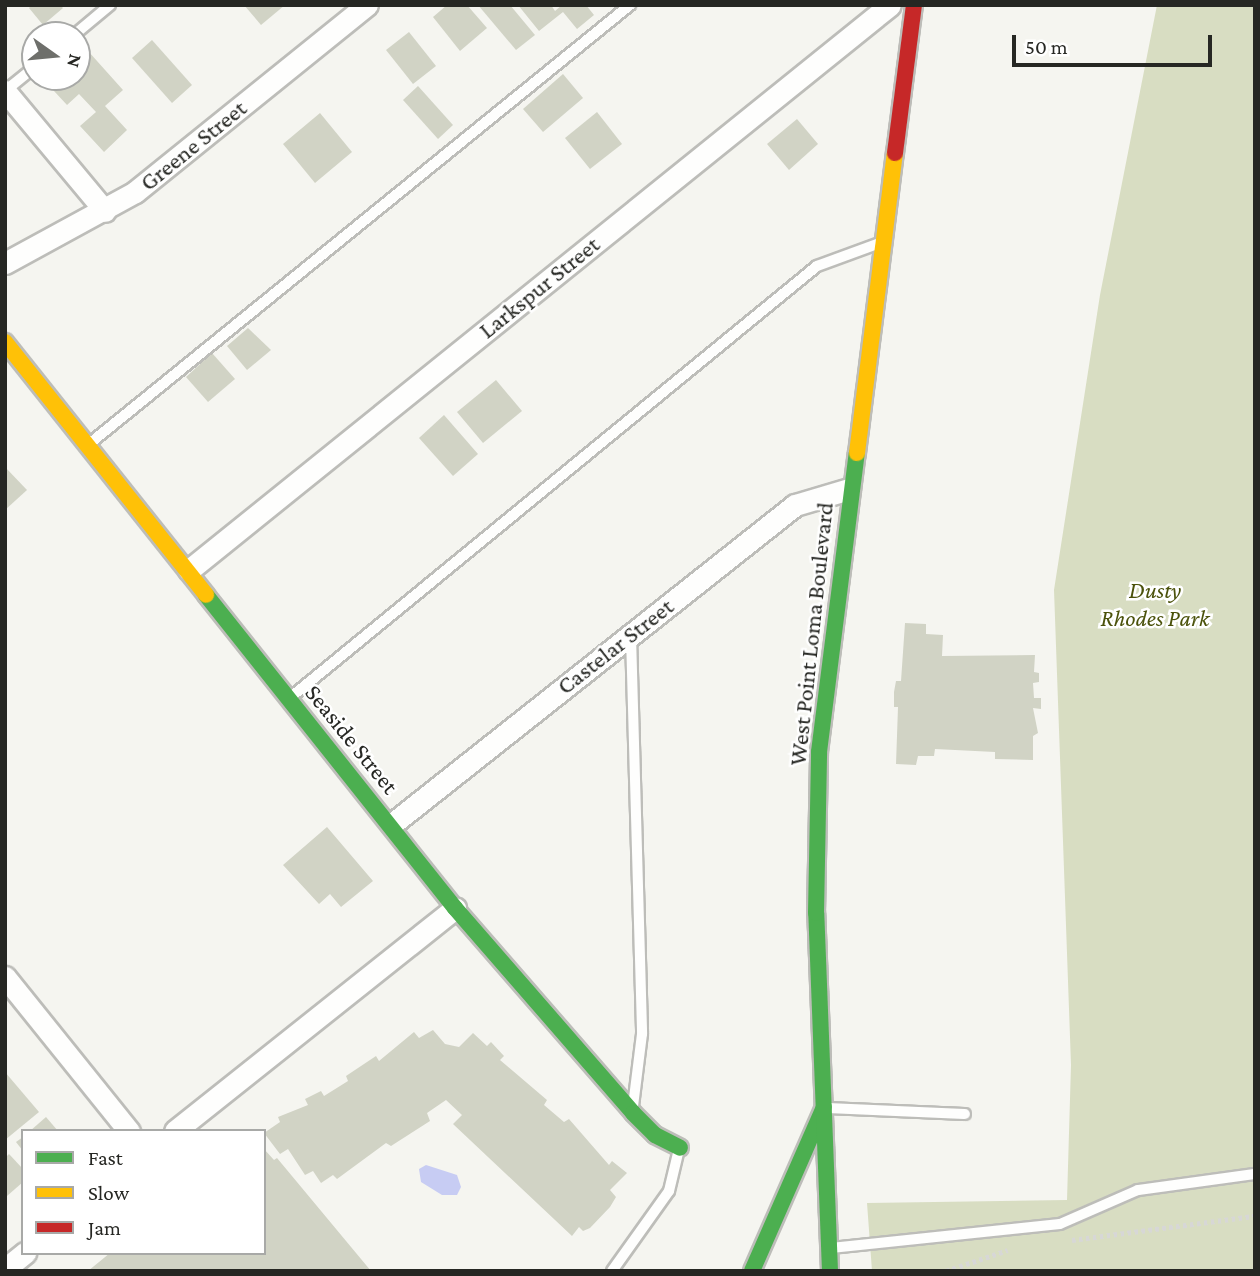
<!DOCTYPE html>
<html>
<head>
<meta charset="utf-8">
<style>
	body { margin:0 }
	#map { position:relative; width:1260px; height:1276px; overflow:hidden; background:#f5f5f0; font-family:"Crimson Pro",serif }
	div>[style] { position:absolute }
	.green>* { inset:0; background:#d8ddc2 }
	.water>* { inset:0; background:#c7ccf3 }
	.building>* { inset:0; background:#d1d3c5 }
	.path>* { height:4.5px; margin-top:-2.25px; transform-origin:0; background:repeating-linear-gradient(90deg,#d7d7d6 0 3.5px,transparent 0 7px) }
	.roads { filter:drop-shadow(2px 0 #bdbdb9) drop-shadow(-2px 0 #bdbdb9) drop-shadow(0 2px #bdbdb9) drop-shadow(0 -2px #bdbdb9) }
	.lane>* { height:10px; margin:-5px; padding:0 5px; transform-origin:5px; border-radius:5px; background:#fefefd }
	.street>* { height:21px; margin:-10.5px; padding:0 10.5px; transform-origin:10.5px; border-radius:10.5px; background:#fefefd }
	.fast>* { height:16px; margin:-8px; padding:0 8px; transform-origin:8px; border-radius:8px; background:#4caf50 }
	.slow>* { height:16px; margin:-8px; padding:0 8px; transform-origin:8px; border-radius:8px; background:#ffc107 }
	.jam>* { height:16px; margin:-8px; padding:0 8px; transform-origin:8px; border-radius:8px; background:#c62828 }
	span { translate:-50% -50%; white-space:nowrap; text-align:center; line-height:1.15; -webkit-text-stroke:5px #fff; paint-order:stroke }
	.street-label { font-size:24px; color:#262723 }
	.park-label { font-size:24px; color:#4b520b; font-style:italic }
	.frame { position:absolute; inset:0; border:7px solid #262723; pointer-events:none }
	.legend { position:absolute; left:21px; top:1129px; width:245px; height:126px; box-sizing:border-box; background:#fff; border:2px solid #a8a9a7; margin:0; padding:9px 12px; list-style:none; font-size:21px; color:#262723 }
	.legend li { display:flex; align-items:center; gap:14px; height:35px }
	.legend b { width:35px; border:2px solid #a8a9a7 }
	.north { position:absolute; left:21px; top:21px; width:70px; height:70px; box-sizing:border-box; background:#fff; border:2px solid #a8a9a7; border-radius:50%; rotate:105deg; font-size:19px; font-weight:700; line-height:28px; text-align:center; color:#262723 }
	.north::after { content:''; display:block; margin:auto; width:24px; height:32px; background:#6e6f6b; clip-path:polygon(50% 0,100% 100%,50% 72%,0 100%) }
	.scale { position:absolute; left:1012px; top:35px; width:200px; height:32px; box-sizing:border-box; border:4px solid #262723; border-top:0; padding-left:9px; font-size:21px; line-height:24px; white-space:nowrap; color:#262723; -webkit-text-stroke:5px #fff; paint-order:stroke }
</style>
</head>
<body>
<div id="map">
	<div class="green">
		<i style="clip-path:polygon(1157px 5px,1255px 5px,1255px 1271px,872px 1271px,867px 1203px,1067px 1200px,1071px 1065px,1054px 590px,1100px 295px)"></i>
	</div>
	<div class="water">
		<i style="clip-path:polygon(426px 1165px,457px 1175px,461px 1187px,457px 1195px,442px 1195px,421px 1182px,419px 1169px)"></i>
	</div>
	<div class="building">
		<i style="clip-path:polygon(32px 5px,60px 5px,63px 8px,43px 25px,29px 8px)"></i>
		<i style="clip-path:polygon(244px 5px,285px 5px,261px 25px)"></i>
		<i style="clip-path:polygon(447px 5px,467px 5px,487px 28px,460px 51px,433px 17px)"></i>
		<i style="clip-path:polygon(478px 5px,510px 5px,535px 35px,516px 50px)"></i>
		<i style="clip-path:polygon(518px 5px,551px 5px,555px 11px,562px 5px,586px 5px,594px 15px,577px 29px,563px 12px,539px 31px)"></i>
		<i style="clip-path:polygon(409px 32px,436px 66px,413px 84px,386px 50px)"></i>
		<i style="clip-path:polygon(152px 40px,192px 85px,172px 103px,132px 58px)"></i>
		<i style="clip-path:polygon(80px 42px,123px 90px,105px 106px,127px 130px,104px 152px,80px 126px,96px 112px,79px 94px,67px 105px,41px 77px,77px 77px)"></i>
		<i style="clip-path:polygon(563px 74px,583px 98px,543px 132px,523px 109px)"></i>
		<i style="clip-path:polygon(418px 86px,453px 125px,438px 139px,403px 100px)"></i>
		<i style="clip-path:polygon(597px 112px,622px 144px,590px 169px,565px 138px)"></i>
		<i style="clip-path:polygon(320px 113px,352px 152px,315px 183px,283px 144px)"></i>
		<i style="clip-path:polygon(797px 119px,818px 144px,789px 170px,767px 144px)"></i>
		<i style="clip-path:polygon(248px 328px,271px 350px,247px 370px,227px 346px)"></i>
		<i style="clip-path:polygon(212px 353px,235px 379px,208px 402px,186px 377px)"></i>
		<i style="clip-path:polygon(496px 380px,522px 411px,483px 443px,457px 412px)"></i>
		<i style="clip-path:polygon(444px 415px,478px 454px,453px 476px,419px 438px)"></i>
		<i style="clip-path:polygon(5px 467px,27px 490px,5px 510px)"></i>
		<i style="clip-path:polygon(905px 623px,926px 624px,926px 634px,943px 635px,942px 656px,1035px 655px,1034px 672px,1039px 673px,1039px 682px,1033px 683px,1034px 698px,1041px 698px,1041px 709px,1033px 708px,1038px 733px,1033px 736px,1033px 760px,995px 759px,995px 752px,935px 749px,934px 756px,918px 756px,916px 765px,896px 764px,898px 707px,894px 707px,894px 692px,896px 681px,901px 681px)"></i>
		<i style="clip-path:polygon(327px 827px,373px 881px,341px 907px,330px 894px,319px 904px,283px 865px)"></i>
		<i style="clip-path:polygon(433px 1030px,445px 1044px,459px 1047px,473px 1033px,487px 1046px,491px 1042px,504px 1056px,500px 1060px,547px 1100px,544px 1105px,564px 1122px,569px 1119px,609px 1165px,612px 1161px,627px 1173px,610px 1190px,616px 1197px,610px 1207px,590px 1228px,583px 1231px,579px 1227px,572px 1236px,453px 1124px,462px 1115px,446px 1100px,427px 1113px,430px 1121px,391px 1146px,386px 1143px,337px 1179px,333px 1175px,321px 1183px,313px 1171px,305px 1175px,288px 1149px,280px 1154px,264px 1133px,280px 1122px,278px 1117px,308px 1105px,305px 1099px,321px 1091px,324px 1096px,348px 1081px,346px 1076px,376px 1056px,379px 1061px,414px 1032px,419px 1038px)"></i>
		<i style="clip-path:polygon(5px 1072px,39px 1112px,5px 1140px)"></i>
		<i style="clip-path:polygon(46px 1117px,58px 1131px,30px 1131px)"></i>
		<i style="clip-path:polygon(23px 1137px,23px 1151px,16px 1142px)"></i>
		<i style="clip-path:polygon(264px 1149px,274px 1160px,277px 1158px,371px 1271px,88px 1271px,110px 1253px,264px 1253px)"></i>
		<i style="clip-path:polygon(9px 1154px,23px 1169px,23px 1182px,7px 1196px,5px 1158px)"></i>
	</div>
	<div class="path">
		<i style="left:1072px;top:1240px;width:185px;rotate:-7.5deg"></i>
		<i style="left:946px;top:1271px;width:65px;rotate:-18.7deg"></i>
	</div>
	<div class="roads">
		<div class="lane">
			<i style="left:74px;top:35px;width:47px;rotate:-39.8deg"></i>
			<i style="left:5px;top:91px;width:38px;rotate:-39deg"></i>
			<i style="left:89px;top:444px;width:697px;rotate:-39.06deg"></i>
			<i style="left:631px;top:636px;width:398px;rotate:88.4deg"></i>
			<i style="left:642px;top:1034px;width:73px;rotate:97.1deg"></i>
			<i style="left:291px;top:697px;width:680px;rotate:-39.33deg"></i>
			<i style="left:817px;top:266px;width:67px;rotate:-20.1deg"></i>
			<i style="left:827px;top:1108px;width:138px;rotate:2.5deg"></i>
			<i style="left:831px;top:1248px;width:230px;rotate:-6deg"></i>
			<i style="left:1060px;top:1224px;width:85px;rotate:-23.6deg"></i>
			<i style="left:1138px;top:1190px;width:118px;rotate:-7.8deg"></i>
			<i style="left:612px;top:1271px;width:98px;rotate:-54.5deg"></i>
			<i style="left:669px;top:1191px;width:43px;rotate:-76.6deg"></i>
		</div>
		<div class="street">
			<i style="left:5px;top:91px;width:156px;rotate:50.2deg"></i>
			<i style="left:5px;top:263px;width:148px;rotate:-28.6deg"></i>
			<i style="left:135px;top:192px;width:298px;rotate:-38.9deg"></i>
			<i style="left:189px;top:570px;width:900px;rotate:-38.87deg"></i>
			<i style="left:392px;top:824px;width:514px;rotate:-38.36deg"></i>
			<i style="left:795px;top:505px;width:56px;rotate:-16.5deg"></i>
			<i style="left:5px;top:977px;width:198px;rotate:51.2deg"></i>
			<i style="left:175px;top:1131px;width:358px;rotate:-38.5deg"></i>
			<i style="left:5px;top:1269px;width:26px;rotate:-39deg"></i>
		</div>
		<div class="fast">
			<i style="left:206px;top:595px;width:400px;rotate:51.5deg"></i>
			<i style="left:455px;top:908px;width:271px;rotate:49deg"></i>
			<i style="left:633px;top:1113px;width:31px;rotate:45deg"></i>
			<i style="left:655px;top:1135px;width:28px;rotate:27deg"></i>
			<i style="left:752px;top:1271px;width:179px;rotate:-66.3deg"></i>
			<i style="left:830px;top:1271px;width:358px;rotate:-92.2deg"></i>
			<i style="left:816px;top:913px;width:161px;rotate:-88.9deg"></i>
			<i style="left:819px;top:752px;width:301px;rotate:-82.8deg"></i>
		</div>
		<div class="slow">
			<i style="left:5px;top:342px;width:323px;rotate:51.5deg"></i>
			<i style="left:857px;top:453px;width:302px;rotate:-82.8deg"></i>
		</div>
		<div class="jam">
			<i style="left:895px;top:153px;width:149px;rotate:-82.7deg"></i>
		</div>
	</div>
	<div class="street-label">
		<span style="left:193px;top:145px;rotate:-39deg">Greene Street</span>
		<span style="left:539px;top:287px;rotate:-39deg">Larkspur Street</span>
		<span style="left:811px;top:634px;rotate:-84deg">West Point Loma Boulevard</span>
		<span style="left:615px;top:646px;rotate:-38deg">Castelar Street</span>
		<span style="left:352px;top:739px;rotate:51deg">Seaside Street</span>
	</div>
	<div class="park-label">
		<span style="left:1155px;top:604px">Dusty<br>Rhodes Park</span>
	</div>
	<div class="frame"></div>
	<ul class="legend">
	<li><b style="height:9px;background:#4caf50"></b>Fast</li>
	<li><b style="height:9px;background:#ffc107"></b>Slow</li>
	<li><b style="height:9px;background:#c62828"></b>Jam</li>
	</ul>
	<div class="north">N</div>
	<div class="scale">50 m</div>
</div>
</body>
</html>
